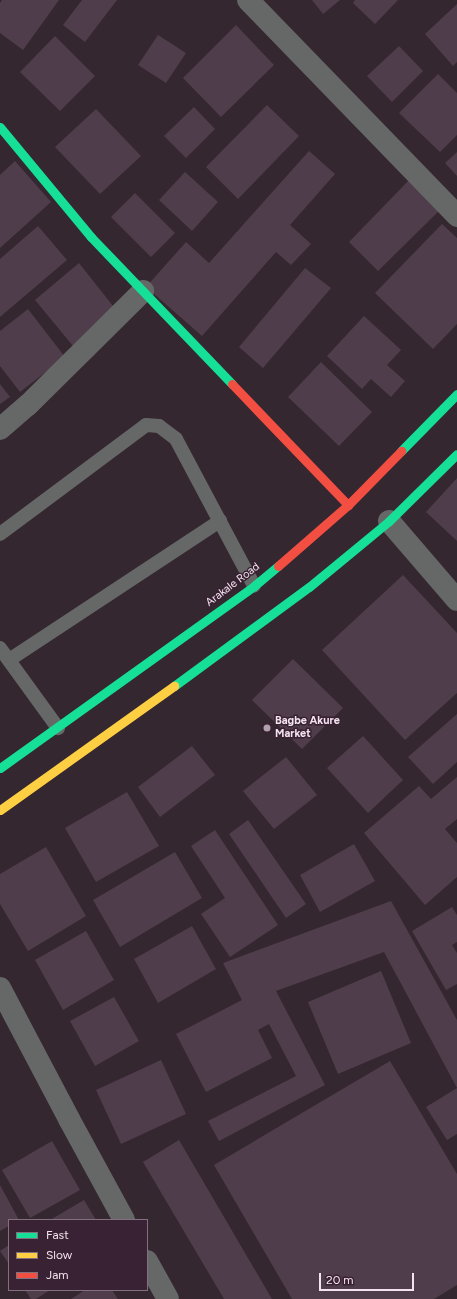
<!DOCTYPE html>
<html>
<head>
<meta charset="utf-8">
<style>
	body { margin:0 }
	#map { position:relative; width:457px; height:1299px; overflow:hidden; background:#342730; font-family:Figtree,sans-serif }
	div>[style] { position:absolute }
	.building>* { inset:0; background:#503d4b }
	.lane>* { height:14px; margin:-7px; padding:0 7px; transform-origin:7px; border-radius:7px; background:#666867 }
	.street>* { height:22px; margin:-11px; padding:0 11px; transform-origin:11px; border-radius:11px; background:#666867 }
	.fast>* { height:9px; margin:-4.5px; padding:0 4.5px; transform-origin:4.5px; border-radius:4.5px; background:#16e098 }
	.slow>* { height:9px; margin:-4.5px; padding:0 4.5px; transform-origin:4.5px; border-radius:4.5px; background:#ffcf43 }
	.jam>* { height:9px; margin:-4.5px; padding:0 4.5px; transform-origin:4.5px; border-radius:4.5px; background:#f24e42 }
	.dots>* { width:11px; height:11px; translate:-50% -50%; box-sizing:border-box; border:2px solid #392233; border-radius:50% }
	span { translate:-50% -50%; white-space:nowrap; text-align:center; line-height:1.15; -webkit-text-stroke:3px #392233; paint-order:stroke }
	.street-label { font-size:11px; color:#f3e4ef }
	.poi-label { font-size:11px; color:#f3e4ef; font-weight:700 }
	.left { translate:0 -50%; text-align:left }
	.legend { position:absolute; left:8px; top:1219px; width:140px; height:72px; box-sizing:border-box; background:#392233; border:1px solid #83707e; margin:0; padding:5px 7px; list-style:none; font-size:12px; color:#f3e4ef }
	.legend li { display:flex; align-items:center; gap:8px; height:20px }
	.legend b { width:20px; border:1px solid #83707e }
	.scale { position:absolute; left:319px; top:1273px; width:95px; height:18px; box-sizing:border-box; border:2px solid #f3e4ef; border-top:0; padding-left:5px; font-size:12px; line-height:14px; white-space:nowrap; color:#f3e4ef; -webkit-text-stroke:3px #392233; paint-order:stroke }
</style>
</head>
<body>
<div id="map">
	<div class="building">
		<i style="clip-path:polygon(2px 0,59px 0,23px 50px,0 33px,0 3px)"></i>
		<i style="clip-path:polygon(82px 0,117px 0,85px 42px,63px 25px)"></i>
		<i style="clip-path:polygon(312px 0,340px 0,323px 14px)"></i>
		<i style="clip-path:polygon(355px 0,398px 0,375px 24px,353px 3px)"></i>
		<i style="clip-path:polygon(457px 4px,457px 62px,453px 66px,425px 34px)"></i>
		<i style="clip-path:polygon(236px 25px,274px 65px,221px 117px,183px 78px)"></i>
		<i style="clip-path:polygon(158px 35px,186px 53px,166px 83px,138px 65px)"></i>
		<i style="clip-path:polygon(55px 36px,95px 76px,60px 111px,20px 72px)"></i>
		<i style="clip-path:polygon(399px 46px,423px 71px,392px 102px,367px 76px)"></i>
		<i style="clip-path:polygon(438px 74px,457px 93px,457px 135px,440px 152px,399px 113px)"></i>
		<i style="clip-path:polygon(267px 105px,299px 136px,238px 199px,206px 167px)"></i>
		<i style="clip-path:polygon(194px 107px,215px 129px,186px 158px,164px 136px)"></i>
		<i style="clip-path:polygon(96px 109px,141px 156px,100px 194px,55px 147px)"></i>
		<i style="clip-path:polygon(309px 151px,335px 174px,290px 225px,311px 244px,291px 265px,276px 252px,202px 336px,146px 287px,186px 242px,209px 263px)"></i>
		<i style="clip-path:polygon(457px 152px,457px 176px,445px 163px)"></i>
		<i style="clip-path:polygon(15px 161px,51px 202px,0 248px,0 175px)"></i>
		<i style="clip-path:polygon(185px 172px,218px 202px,192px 231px,159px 200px)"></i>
		<i style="clip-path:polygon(412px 177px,443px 207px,378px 271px,349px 242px)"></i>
		<i style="clip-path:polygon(135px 193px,175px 233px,151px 257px,111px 217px)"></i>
		<i style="clip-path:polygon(442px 224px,457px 238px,457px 324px,433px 349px,375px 293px)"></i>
		<i style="clip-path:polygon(38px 226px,67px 260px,0 317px,0 259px)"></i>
		<i style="clip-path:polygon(79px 263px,117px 311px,73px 346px,35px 300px)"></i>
		<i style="clip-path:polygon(305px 268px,331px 288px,263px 368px,239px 347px)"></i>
		<i style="clip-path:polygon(28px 309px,65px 357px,20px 392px,0 366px,0 331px)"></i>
		<i style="clip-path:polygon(364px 316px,401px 350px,387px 365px,405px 381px,391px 397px,371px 379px,362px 389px,327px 356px)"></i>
		<i style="clip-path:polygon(321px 362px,372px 412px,339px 446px,288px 397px)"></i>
		<i style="clip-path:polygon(0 384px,10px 397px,0 404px)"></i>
		<i style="clip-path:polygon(457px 478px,457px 541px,426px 512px)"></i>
		<i style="clip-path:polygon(403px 575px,457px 633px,457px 693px,405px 740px,322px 650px)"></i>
		<i style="clip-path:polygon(293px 659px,343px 708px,302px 749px,252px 700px)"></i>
		<i style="clip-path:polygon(457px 714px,457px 762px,433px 784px,408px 757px)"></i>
		<i style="clip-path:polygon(363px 736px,403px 780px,368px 813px,327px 768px)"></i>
		<i style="clip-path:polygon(192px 746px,215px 775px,160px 817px,138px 787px)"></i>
		<i style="clip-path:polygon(286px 757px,317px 795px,274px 829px,243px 791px)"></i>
		<i style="clip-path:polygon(457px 777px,457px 819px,445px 829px,457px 843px,457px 877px,425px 905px,364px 833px,419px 786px,431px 799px)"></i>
		<i style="clip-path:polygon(127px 792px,159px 846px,96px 882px,65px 828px)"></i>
		<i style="clip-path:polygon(248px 820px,306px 904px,286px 918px,229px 834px)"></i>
		<i style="clip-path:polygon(215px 830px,278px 925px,230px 957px,201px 914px,225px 898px,191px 846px)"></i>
		<i style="clip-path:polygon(354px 844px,375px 881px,320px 912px,300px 875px)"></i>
		<i style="clip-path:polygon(46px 847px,86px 916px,28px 951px,0 904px,0 874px)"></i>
		<i style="clip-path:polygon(175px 852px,202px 898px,120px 947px,93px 900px)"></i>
		<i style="clip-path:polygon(391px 901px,457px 1020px,457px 1088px,384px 952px,276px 991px,325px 1085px,219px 1141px,208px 1121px,296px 1076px,269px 1024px,258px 1030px,272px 1058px,206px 1092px,176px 1034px,242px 1000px,223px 963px)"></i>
		<i style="clip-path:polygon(452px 907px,457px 915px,457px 942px,452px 945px,457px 953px,457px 984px,446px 990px,412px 931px)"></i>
		<i style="clip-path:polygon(192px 926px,216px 969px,158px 1003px,134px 959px)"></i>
		<i style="clip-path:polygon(86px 931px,114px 980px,63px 1010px,35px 960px)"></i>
		<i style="clip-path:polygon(381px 971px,411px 1043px,338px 1074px,308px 1002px)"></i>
		<i style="clip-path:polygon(114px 997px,139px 1041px,95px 1066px,70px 1021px)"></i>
		<i style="clip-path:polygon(161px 1060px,186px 1114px,121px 1144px,96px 1090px)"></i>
		<i style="clip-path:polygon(390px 1061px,457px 1174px,457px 1285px,434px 1299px,292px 1299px,214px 1165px)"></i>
		<i style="clip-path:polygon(457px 1088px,457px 1134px,447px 1140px,426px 1107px)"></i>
		<i style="clip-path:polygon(179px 1140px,272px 1299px,224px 1299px,143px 1162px)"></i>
		<i style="clip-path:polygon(52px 1141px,80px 1190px,30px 1218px,2px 1170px)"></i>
		<i style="clip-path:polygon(0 1185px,19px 1220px,9px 1220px,9px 1226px,0 1231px)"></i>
		<i style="clip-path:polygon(84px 1200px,96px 1220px,50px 1220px)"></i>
		<i style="clip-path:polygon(9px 1245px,9px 1264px,0 1251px)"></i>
		<i style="clip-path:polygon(25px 1290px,50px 1290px,36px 1299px,31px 1299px)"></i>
		<i style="clip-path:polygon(85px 1290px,112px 1290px,118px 1299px,71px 1299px)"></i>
	</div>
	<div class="lane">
		<i style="left:0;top:534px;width:182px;rotate:-36.7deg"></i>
		<i style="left:146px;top:425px;width:13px;rotate:4deg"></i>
		<i style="left:159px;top:426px;width:21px;rotate:37deg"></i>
		<i style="left:176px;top:439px;width:166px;rotate:62deg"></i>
		<i style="left:0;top:648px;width:99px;rotate:54.1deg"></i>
		<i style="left:9px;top:660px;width:253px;rotate:-33.4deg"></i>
	</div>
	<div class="street">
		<i style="left:248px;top:0;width:301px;rotate:45.9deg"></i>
		<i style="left:0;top:429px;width:37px;rotate:-41deg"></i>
		<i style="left:28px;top:405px;width:162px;rotate:-44.7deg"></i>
		<i style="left:389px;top:521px;width:104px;rotate:49.3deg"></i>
		<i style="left:0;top:988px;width:148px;rotate:62.2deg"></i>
		<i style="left:69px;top:1119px;width:115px;rotate:61.4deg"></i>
		<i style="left:147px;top:1261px;width:43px;rotate:61.1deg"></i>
	</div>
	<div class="fast">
		<i style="left:0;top:127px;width:143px;rotate:50.4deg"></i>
		<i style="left:91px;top:237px;width:204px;rotate:46.2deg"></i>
		<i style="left:401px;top:451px;width:80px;rotate:-45.5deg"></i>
		<i style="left:174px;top:686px;width:167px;rotate:-36.3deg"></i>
		<i style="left:309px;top:587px;width:104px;rotate:-39.5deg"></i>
		<i style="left:389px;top:521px;width:95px;rotate:-44.6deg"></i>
		<i style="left:0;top:768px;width:312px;rotate:-35.6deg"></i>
		<i style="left:254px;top:586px;width:31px;rotate:-40deg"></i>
	</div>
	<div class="slow">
		<i style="left:0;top:810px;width:214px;rotate:-35.5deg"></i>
	</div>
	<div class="jam">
		<i style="left:232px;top:384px;width:168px;rotate:46.2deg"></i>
		<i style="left:278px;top:566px;width:93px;rotate:-41.1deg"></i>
		<i style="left:348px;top:505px;width:76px;rotate:-45.5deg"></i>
	</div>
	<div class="dots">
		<i style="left:267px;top:728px;background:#b0a2ac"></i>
	</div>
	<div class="street-label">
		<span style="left:233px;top:585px;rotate:-37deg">Arakale Road</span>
	</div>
	<div class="poi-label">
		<span class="left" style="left:275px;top:728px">Bagbe Akure<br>Market</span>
	</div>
	<ul class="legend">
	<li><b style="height:5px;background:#16e098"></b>Fast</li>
	<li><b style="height:5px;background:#ffcf43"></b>Slow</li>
	<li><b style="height:5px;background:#f24e42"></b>Jam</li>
	</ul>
	<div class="scale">20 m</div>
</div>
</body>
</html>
